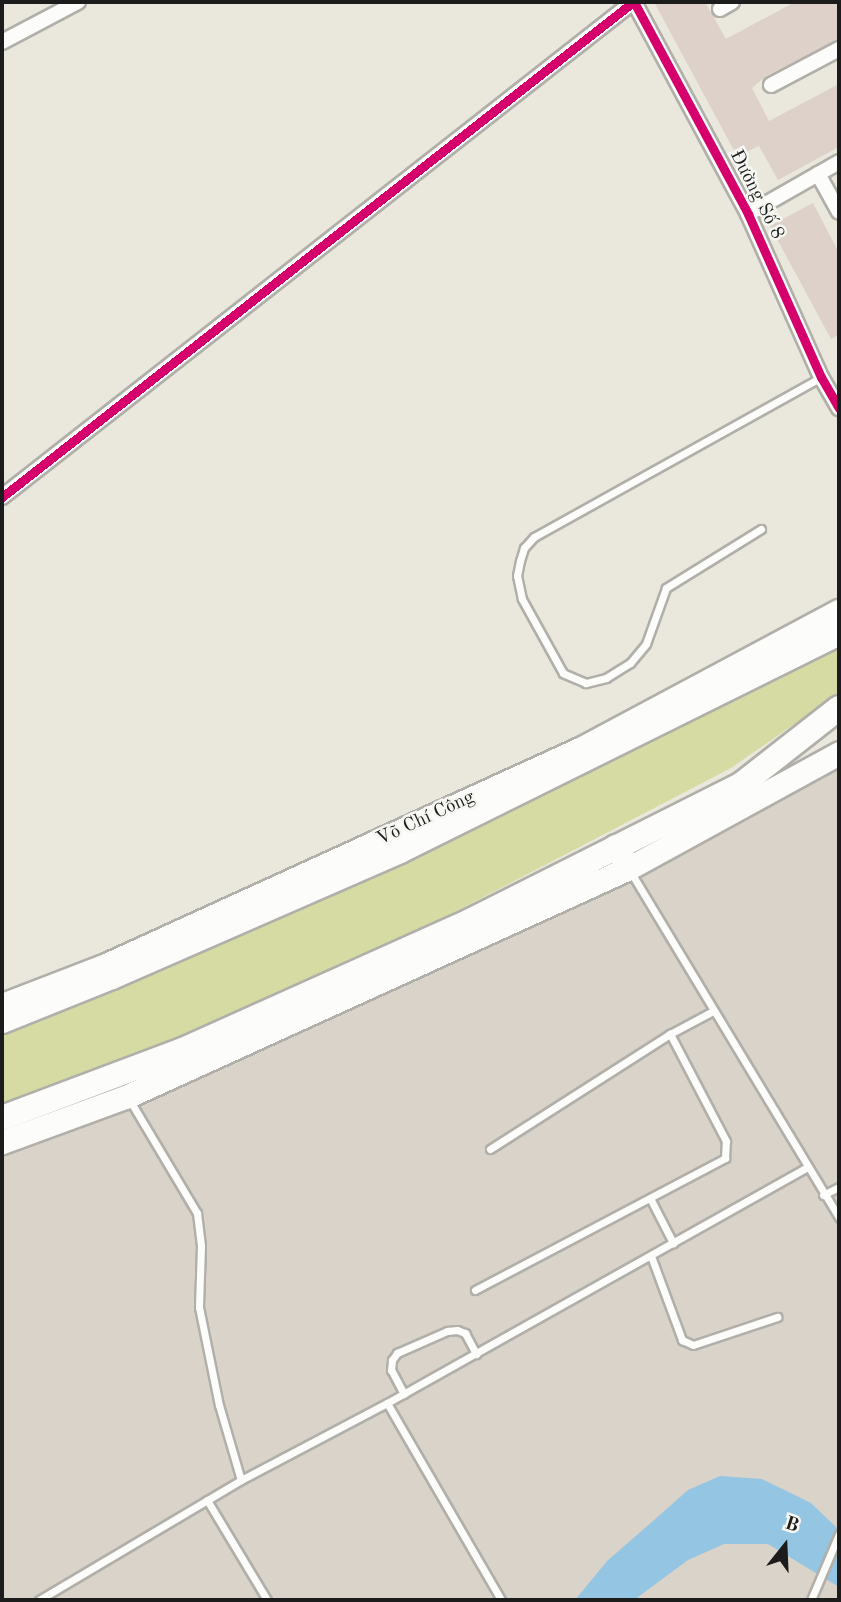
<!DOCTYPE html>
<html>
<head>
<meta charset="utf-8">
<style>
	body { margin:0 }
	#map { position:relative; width:841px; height:1602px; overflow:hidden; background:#eae8dd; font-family:"Old Standard TT",serif }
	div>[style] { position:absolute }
	.industrial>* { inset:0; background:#dad3c9 }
	.green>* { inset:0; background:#d5dba3 }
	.water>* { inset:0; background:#94c5e3 }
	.building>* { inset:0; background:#ddd1c9 }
	.roads { filter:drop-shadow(2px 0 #b1afa9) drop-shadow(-2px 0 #b1afa9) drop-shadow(0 2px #b1afa9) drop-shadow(0 -2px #b1afa9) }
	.service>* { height:7px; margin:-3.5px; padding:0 3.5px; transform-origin:3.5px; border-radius:3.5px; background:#fcfcfa }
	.minor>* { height:14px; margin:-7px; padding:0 7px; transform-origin:7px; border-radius:7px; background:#fcfcfa }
	.primary>* { height:23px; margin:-11.5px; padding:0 11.5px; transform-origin:11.5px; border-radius:11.5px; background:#fcfcfa }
	.trunk>* { height:24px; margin:-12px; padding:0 12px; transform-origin:12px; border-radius:12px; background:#fcfcfa }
	.cycleway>* { height:9px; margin:-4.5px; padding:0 4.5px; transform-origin:4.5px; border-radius:4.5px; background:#d6006c }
	span { translate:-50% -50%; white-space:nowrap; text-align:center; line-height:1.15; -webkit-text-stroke:5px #f6f6f2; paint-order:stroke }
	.street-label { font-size:19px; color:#1c1c1c }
	.frame { position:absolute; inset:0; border:4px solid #1c1c1c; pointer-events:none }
	.north { position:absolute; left:750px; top:1511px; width:70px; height:70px; -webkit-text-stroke:5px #f6f6f2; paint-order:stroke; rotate:18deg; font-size:19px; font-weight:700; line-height:28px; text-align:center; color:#1c1c1c }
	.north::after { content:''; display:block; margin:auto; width:24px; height:32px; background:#1c1c1c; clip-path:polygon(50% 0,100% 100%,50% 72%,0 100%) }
</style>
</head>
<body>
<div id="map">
	<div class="industrial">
		<i style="clip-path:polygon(839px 763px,839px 1600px,2px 1600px,2px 1156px,111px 1113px,663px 862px)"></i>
	</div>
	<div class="green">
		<i style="clip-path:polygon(839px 642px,839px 693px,731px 768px,332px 976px,2px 1112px,2px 1032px)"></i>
	</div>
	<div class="water">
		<i style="clip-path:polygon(720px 1476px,762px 1479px,811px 1503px,839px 1530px,839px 1587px,768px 1544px,724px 1544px,688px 1560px,634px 1600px,575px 1600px,607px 1561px,653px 1521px,688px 1490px)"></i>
	</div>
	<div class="building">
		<i style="clip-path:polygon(654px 2px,705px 2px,726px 39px,795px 2px,839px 2px,839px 39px,766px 76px,752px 88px,769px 121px,839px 84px,839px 147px,778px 180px,759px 146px,737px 156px)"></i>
		<i style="clip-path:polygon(813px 203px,839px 253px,839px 335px,831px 339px,770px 226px)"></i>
	</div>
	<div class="roads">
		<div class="service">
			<i style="left:761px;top:529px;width:112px;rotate:148.2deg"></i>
			<i style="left:666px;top:588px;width:59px;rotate:109.7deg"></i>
			<i style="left:646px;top:644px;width:25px;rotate:130deg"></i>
			<i style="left:630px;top:663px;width:28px;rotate:148deg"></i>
			<i style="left:606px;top:678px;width:21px;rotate:166deg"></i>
			<i style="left:586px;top:683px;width:25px;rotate:-157deg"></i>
			<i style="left:563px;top:673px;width:85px;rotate:-119deg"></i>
			<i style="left:522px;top:599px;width:24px;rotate:-102deg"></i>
			<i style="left:517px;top:576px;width:15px;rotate:-79deg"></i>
			<i style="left:520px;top:561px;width:14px;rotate:-73deg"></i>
			<i style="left:524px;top:548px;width:15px;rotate:-48deg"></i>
			<i style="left:534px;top:537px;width:329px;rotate:-29.1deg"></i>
			<i style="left:630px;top:871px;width:405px;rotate:58.9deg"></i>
			<i style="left:129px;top:1099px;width:133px;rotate:59.2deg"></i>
			<i style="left:197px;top:1213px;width:33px;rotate:83deg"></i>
			<i style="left:201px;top:1246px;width:61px;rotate:91.9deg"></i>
			<i style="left:199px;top:1307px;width:100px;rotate:78.5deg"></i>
			<i style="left:219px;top:1405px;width:78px;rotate:73.7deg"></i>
			<i style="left:490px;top:1149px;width:214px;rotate:-32.6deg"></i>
			<i style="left:670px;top:1034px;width:49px;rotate:-28.1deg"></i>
			<i style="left:823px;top:1195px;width:18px;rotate:-27deg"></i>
			<i style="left:650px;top:1198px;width:51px;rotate:62.9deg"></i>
			<i style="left:651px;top:1256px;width:90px;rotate:69.7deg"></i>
			<i style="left:682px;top:1340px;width:12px;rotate:24deg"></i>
			<i style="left:693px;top:1345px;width:89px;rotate:-18.4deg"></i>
			<i style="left:475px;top:1290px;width:283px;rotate:-27.8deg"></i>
			<i style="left:725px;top:1158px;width:17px;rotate:-87deg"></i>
			<i style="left:726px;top:1141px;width:121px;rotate:-117.6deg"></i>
			<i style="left:404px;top:1394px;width:27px;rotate:-118deg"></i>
			<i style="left:391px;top:1370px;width:10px;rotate:-84deg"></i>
			<i style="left:392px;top:1360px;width:9px;rotate:-54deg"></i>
			<i style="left:397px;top:1353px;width:55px;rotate:-23.7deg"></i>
			<i style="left:447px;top:1331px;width:10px;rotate:-6deg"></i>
			<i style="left:457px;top:1330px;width:9px;rotate:21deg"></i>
			<i style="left:465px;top:1333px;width:24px;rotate:62deg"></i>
			<i style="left:387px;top:1403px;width:228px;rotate:59.9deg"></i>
			<i style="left:207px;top:1500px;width:117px;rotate:59deg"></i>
			<i style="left:39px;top:1600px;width:235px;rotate:-30.7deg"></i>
			<i style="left:241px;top:1480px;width:165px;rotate:-27.8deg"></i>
			<i style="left:387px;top:1403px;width:482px;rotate:-29.3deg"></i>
			<i style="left:811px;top:1600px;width:72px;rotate:-67deg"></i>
		</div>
		<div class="minor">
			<i style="left:634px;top:2px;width:241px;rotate:61.7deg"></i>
			<i style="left:748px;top:214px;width:179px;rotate:65.9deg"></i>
			<i style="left:821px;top:377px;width:36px;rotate:60deg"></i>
			<i style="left:720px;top:9px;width:14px;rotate:-30deg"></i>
			<i style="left:2px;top:42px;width:86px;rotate:-27.8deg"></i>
			<i style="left:771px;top:85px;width:77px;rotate:-27.9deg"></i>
			<i style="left:818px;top:174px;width:43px;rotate:61.1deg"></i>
			<i style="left:748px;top:214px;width:105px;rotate:-29.7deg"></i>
			<i style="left:2px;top:497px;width:802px;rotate:-38.11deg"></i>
		</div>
		<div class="primary">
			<i style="left:2px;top:1005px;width:111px;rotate:-21deg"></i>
			<i style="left:106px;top:965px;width:523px;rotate:-24.51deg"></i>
			<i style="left:582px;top:748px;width:291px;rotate:-28.1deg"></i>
			<i style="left:2px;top:1142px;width:134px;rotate:-20.1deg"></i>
			<i style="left:128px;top:1096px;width:550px;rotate:-24.47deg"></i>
			<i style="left:629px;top:868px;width:239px;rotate:-28.7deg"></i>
		</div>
		<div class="trunk">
			<i style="left:616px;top:847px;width:25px;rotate:58deg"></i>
			<i style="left:2px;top:1021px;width:118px;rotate:-21.8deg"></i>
			<i style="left:112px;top:977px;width:314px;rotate:-23.6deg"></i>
			<i style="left:400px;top:851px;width:490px;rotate:-26.4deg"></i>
			<i style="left:2px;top:1118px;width:193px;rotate:-20.6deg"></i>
			<i style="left:183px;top:1050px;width:315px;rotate:-24.2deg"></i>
			<i style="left:470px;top:921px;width:305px;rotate:-26.7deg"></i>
			<i style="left:742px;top:784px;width:123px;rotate:-38.1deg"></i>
		</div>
	</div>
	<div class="cycleway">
		<i style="left:634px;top:2px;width:241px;rotate:61.7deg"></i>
		<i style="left:748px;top:214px;width:179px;rotate:65.9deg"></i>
		<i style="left:821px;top:377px;width:36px;rotate:60deg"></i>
		<i style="left:2px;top:497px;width:802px;rotate:-38.11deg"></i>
	</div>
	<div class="street-label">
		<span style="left:756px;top:195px;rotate:63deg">Đường Số 8</span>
		<span style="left:426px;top:819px;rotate:-25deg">Võ Chí Công</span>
	</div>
	<div class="frame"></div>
	<div class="north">B</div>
</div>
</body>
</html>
